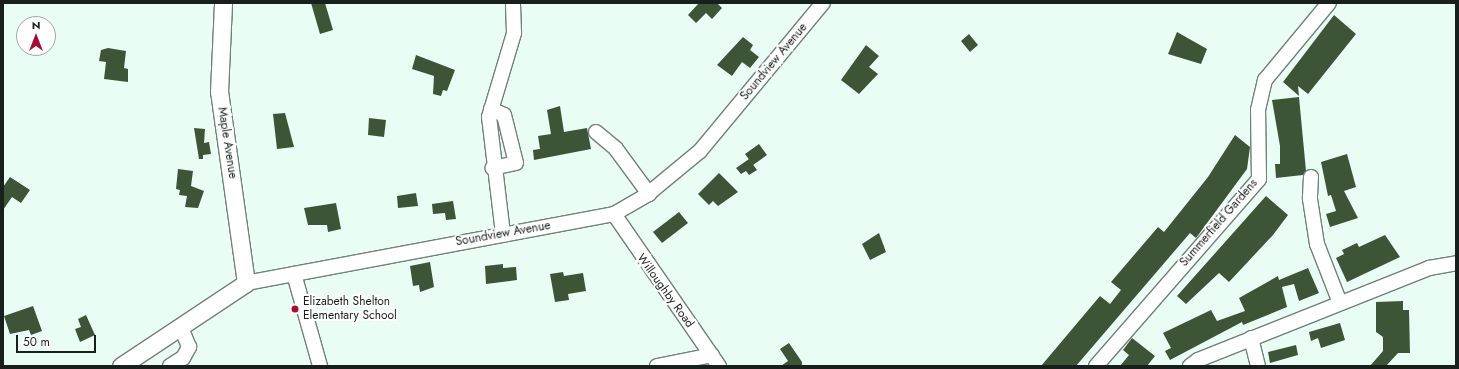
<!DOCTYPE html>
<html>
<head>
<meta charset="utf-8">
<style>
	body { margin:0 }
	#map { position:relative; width:1459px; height:369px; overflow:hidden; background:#e9fdf4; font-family:Jost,sans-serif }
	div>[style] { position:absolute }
	.building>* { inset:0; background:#3e5437 }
	.roads { filter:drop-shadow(1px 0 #70817a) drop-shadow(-1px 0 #70817a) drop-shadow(0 1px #70817a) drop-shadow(0 -1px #70817a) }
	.minor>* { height:14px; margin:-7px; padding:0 7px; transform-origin:7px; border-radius:7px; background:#fff }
	.major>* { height:17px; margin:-8.5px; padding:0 8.5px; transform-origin:8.5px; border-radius:8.5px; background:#fff }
	.dots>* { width:11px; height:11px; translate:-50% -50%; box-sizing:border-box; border:2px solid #fff; border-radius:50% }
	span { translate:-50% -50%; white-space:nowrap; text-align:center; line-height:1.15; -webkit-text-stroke:4px #fff; paint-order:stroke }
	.street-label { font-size:12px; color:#181f1c }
	.poi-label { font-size:12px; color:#181f1c }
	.left { translate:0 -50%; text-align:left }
	.frame { position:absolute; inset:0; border:4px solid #181f1c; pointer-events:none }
	.north { position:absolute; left:16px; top:16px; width:40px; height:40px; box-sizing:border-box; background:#fff; border:1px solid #a3a5a4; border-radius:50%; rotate:0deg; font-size:11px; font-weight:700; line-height:16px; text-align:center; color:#181f1c }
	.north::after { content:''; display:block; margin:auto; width:14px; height:18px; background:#a70d32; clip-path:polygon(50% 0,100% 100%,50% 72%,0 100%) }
	.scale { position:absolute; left:16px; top:335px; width:80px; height:18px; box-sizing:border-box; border:2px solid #181f1c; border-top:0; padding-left:5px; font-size:12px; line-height:14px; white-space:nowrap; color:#181f1c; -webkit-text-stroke:3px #fff; paint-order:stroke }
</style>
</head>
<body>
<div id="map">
	<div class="building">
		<i style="clip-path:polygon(311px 3px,325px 3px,333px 30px,320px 34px)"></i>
		<i style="clip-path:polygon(699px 3px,717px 3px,722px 8px,712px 19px,706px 13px,696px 23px,688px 15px)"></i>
		<i style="clip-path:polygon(1334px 15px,1356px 34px,1308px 94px,1298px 86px,1299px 96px,1283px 82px)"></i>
		<i style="clip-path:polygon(1177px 32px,1207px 49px,1201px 64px,1168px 54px)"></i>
		<i style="clip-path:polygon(969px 34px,978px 45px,970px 52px,961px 41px)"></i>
		<i style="clip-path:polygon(743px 37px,753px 45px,750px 50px,759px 57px,750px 68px,742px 62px,732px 76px,717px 65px)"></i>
		<i style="clip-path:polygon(866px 45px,879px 56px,869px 67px,878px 74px,859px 94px,841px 80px)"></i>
		<i style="clip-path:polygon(108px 48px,126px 51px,124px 68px,128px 69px,128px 82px,104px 79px,106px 62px,99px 61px,101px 50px)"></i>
		<i style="clip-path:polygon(416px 55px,455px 70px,447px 91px,443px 90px,441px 96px,433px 94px,434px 76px,412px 69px)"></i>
		<i style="clip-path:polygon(1299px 97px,1306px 171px,1303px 175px,1276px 178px,1275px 164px,1280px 164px,1280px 146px,1272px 100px)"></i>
		<i style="clip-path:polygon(560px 106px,564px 132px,587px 128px,591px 149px,534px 160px,533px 150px,540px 149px,538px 136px,551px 134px,547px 110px)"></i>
		<i style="clip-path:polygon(285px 113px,294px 147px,277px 149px,273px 114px)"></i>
		<i style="clip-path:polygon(369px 118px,386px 120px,384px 137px,368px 135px)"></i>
		<i style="clip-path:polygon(194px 128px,205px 129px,204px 143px,209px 142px,211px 154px,203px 155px,203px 159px,199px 159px)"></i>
		<i style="clip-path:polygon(1235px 135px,1250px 147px,1247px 169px,1196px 238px,1190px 233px,1076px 366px,1041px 366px,1100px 296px,1110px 304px,1121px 290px,1111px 282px,1158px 227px,1164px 232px,1208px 177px)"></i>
		<i style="clip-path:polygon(759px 144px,767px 155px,753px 165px,745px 154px)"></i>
		<i style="clip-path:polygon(1347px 154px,1356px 187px,1344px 191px,1358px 218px,1330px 227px,1326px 214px,1336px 211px,1331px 195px,1328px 196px,1321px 162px)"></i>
		<i style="clip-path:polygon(749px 159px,757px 170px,749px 175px,746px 171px,741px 174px,736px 168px)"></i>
		<i style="clip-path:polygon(178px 169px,193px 171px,191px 186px,204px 191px,198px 208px,185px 207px,187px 196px,179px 195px,180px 190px,176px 189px)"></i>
		<i style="clip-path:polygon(719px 173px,738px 192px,718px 206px,713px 201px,709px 205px,698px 194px)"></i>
		<i style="clip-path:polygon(10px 177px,30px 190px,21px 203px,12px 197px,3px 210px,3px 187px)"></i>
		<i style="clip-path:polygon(416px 193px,418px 206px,398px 208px,397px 196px)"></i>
		<i style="clip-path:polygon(1266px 196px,1288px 215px,1273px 235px,1229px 282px,1219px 273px,1186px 304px,1177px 296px)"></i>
		<i style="clip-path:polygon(453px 201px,456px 219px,446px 220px,445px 213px,433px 214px,432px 204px)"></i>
		<i style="clip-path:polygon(336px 203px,341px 229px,328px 232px,327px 225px,308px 225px,304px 208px)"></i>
		<i style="clip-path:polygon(679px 212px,688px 223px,662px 243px,653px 232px)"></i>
		<i style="clip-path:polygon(879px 233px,886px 252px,870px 260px,862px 244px)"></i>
		<i style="clip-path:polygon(1385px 235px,1400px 257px,1347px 282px,1336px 258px,1344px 254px,1342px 250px,1357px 243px,1359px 247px)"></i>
		<i style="clip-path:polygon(430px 262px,434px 287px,420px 292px,419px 285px,413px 286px,410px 266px)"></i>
		<i style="clip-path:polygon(503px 264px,503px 268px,516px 267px,517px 280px,486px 284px,485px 266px)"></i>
		<i style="clip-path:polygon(1308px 268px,1319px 293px,1299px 301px,1294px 284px,1282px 287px,1287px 307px,1243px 325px,1242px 322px,1170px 360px,1165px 351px,1171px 348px,1163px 333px,1211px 310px,1217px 321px,1245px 311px,1239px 298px,1278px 276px,1279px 280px)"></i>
		<i style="clip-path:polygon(563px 272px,564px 276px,583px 273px,586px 291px,568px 294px,569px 300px,555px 302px,550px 274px)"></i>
		<i style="clip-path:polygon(1403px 301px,1403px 310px,1409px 310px,1410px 353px,1398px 353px,1386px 366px,1370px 366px,1383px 351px,1383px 337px,1376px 332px,1376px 302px)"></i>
		<i style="clip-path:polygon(33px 306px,42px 331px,31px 335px,29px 330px,10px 334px,4px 316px)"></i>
		<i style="clip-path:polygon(86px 315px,95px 335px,80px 342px,75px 329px,81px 327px,78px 319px)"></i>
		<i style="clip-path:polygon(1340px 323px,1345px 340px,1321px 348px,1318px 338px,1311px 341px,1309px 332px)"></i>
		<i style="clip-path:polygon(1132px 338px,1155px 356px,1147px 366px,1120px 366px,1129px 355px,1123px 350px)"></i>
		<i style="clip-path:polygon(789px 343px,802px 362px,802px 366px,781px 366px,788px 361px,780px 349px)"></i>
		<i style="clip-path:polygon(1296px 345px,1298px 355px,1270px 363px,1268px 352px)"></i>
	</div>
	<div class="roads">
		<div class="minor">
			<i style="left:491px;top:109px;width:14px;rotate:25deg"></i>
			<i style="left:504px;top:115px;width:49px;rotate:76deg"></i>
			<i style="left:516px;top:163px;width:24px;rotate:168deg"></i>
			<i style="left:596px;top:132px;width:26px;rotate:40deg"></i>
			<i style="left:616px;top:149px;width:56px;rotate:53.7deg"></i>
			<i style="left:1311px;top:177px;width:22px;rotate:93deg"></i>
			<i style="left:1310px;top:199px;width:46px;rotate:81.2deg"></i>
			<i style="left:1317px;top:244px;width:63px;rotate:68.7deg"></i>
			<i style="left:614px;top:214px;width:185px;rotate:55.4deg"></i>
			<i style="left:503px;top:234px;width:118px;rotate:-96.8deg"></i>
			<i style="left:489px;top:117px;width:88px;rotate:-73.4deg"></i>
			<i style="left:514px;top:33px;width:30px;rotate:-92deg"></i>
			<i style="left:294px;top:274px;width:96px;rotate:74.2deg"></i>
			<i style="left:246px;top:283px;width:374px;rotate:-10.6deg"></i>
			<i style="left:614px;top:214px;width:39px;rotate:-30deg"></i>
			<i style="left:648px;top:194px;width:67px;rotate:-39.6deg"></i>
			<i style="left:700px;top:151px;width:192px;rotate:-50.3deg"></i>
			<i style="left:1251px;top:338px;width:29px;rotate:76deg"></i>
			<i style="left:170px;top:366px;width:15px;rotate:-32deg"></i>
			<i style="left:183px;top:358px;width:13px;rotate:-61deg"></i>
			<i style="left:189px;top:347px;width:22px;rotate:-112deg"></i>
			<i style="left:657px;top:366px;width:56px;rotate:-11.3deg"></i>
			<i style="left:1096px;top:366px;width:248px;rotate:-48.9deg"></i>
			<i style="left:1259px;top:179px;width:69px;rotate:-90.8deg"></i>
			<i style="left:1258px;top:110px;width:31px;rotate:-77deg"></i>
			<i style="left:1265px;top:80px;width:100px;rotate:-50.3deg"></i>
			<i style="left:1190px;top:366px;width:10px;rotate:-37deg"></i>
			<i style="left:1198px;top:360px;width:249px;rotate:-21.7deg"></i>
			<i style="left:1429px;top:268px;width:27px;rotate:-10deg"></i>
		</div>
		<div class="major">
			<i style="left:121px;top:366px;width:150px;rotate:-33.6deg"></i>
			<i style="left:246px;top:283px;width:193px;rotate:-98deg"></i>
			<i style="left:219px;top:92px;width:89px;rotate:-87.4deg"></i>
		</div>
	</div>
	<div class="dots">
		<i style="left:295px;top:309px;background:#a70d32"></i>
	</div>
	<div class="street-label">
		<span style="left:774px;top:62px;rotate:-50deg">Soundview Avenue</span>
		<span style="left:227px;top:143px;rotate:81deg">Maple Avenue</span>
		<span style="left:1219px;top:223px;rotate:-49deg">Summerfield Gardens</span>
		<span style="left:503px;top:234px;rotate:-10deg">Soundview Avenue</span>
		<span style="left:665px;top:291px;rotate:54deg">Willoughby Road</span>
	</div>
	<div class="poi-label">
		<span class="left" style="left:303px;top:309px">Elizabeth Shelton<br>Elementary School</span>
	</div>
	<div class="frame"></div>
	<div class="north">N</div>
	<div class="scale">50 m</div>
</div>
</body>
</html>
